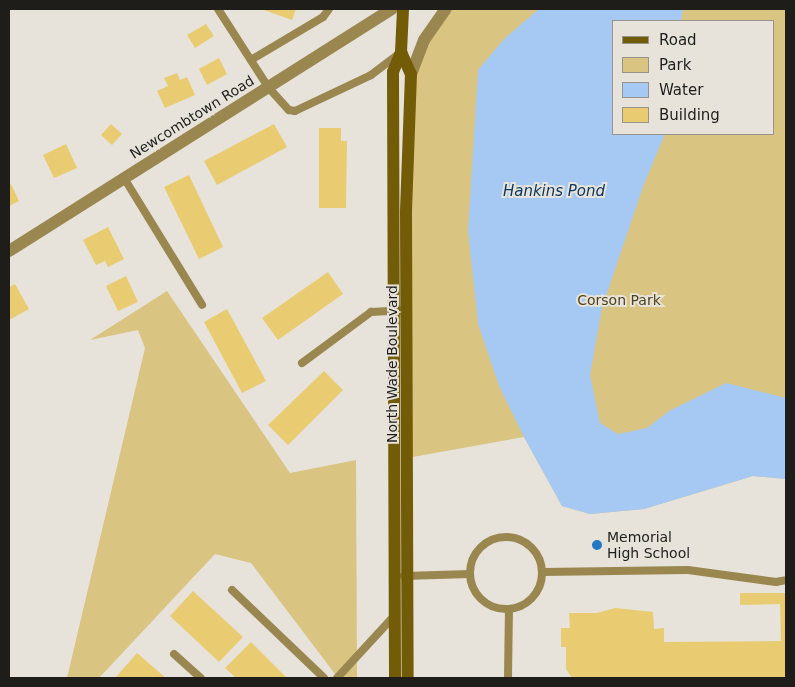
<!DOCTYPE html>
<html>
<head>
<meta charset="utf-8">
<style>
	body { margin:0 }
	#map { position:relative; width:795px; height:687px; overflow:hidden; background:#e7e3da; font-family:"DejaVu Sans",sans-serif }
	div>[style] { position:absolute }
	.green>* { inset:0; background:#dac481 }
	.water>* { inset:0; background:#a5c9f2 }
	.building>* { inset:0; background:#e9cc71 }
	.service>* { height:8px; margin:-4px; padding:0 4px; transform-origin:4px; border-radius:4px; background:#9a874f }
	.service>.ring { margin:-4px; padding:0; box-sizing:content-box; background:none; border:8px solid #9a874f; border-radius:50% }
	.tertiary>* { height:12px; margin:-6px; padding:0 6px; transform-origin:6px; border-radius:6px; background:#9a874f }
	.secondary>* { height:12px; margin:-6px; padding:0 6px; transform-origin:6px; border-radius:6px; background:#725c08 }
	.dots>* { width:14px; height:14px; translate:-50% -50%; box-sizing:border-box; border:2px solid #e7e3da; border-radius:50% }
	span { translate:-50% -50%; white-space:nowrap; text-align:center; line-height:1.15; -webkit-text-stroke:4px #e7e3da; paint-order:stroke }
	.street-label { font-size:14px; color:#1f1d1a }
	.park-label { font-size:14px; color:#4f431c }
	.poi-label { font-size:14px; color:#1f1d1a }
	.left { translate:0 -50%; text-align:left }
	.water-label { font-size:15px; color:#0c3963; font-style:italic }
	.frame { position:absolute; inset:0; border:10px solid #1f1d1a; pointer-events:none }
	.legend { position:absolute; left:612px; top:20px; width:162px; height:115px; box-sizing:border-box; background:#e7e3da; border:1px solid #97948d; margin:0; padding:6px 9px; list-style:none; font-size:15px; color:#1f1d1a }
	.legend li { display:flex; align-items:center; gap:10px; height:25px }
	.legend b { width:25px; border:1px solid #97948d }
</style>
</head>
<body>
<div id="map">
	<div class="green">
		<i style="clip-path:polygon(evenodd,446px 9px,786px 9px,786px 479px,753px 476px,644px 509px,590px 514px,562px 506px,524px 437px,407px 458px,411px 74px,446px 9px,614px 21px,774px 21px,774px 134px,614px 134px,614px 21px)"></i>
		<i style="clip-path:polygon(167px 291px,290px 473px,356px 460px,357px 678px,338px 678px,251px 563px,215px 554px,99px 678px,67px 678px,145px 348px,138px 330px,90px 340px)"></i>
	</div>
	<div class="water">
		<i style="clip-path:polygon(539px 9px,683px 9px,681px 21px,614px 21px,614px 134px,665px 134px,644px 184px,602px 308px,590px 375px,600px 423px,618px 434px,647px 428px,669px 411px,726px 383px,786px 398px,786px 479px,753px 476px,644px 509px,590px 514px,562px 506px,524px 437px,499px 386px,478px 324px,468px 231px,478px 70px,504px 39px)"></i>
	</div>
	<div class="building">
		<i style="clip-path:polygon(261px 9px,296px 9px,292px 20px)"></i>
		<i style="clip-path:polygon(206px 24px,214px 36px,195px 48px,187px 35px)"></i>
		<i style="clip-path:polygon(219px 58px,227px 74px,207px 85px,199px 69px)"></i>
		<i style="clip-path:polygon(177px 73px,180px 80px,187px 77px,195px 95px,165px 108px,157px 91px,168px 86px,164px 78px)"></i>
		<i style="clip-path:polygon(111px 124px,122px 134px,112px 145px,101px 135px)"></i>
		<i style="clip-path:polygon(274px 124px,287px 147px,217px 185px,204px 161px)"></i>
		<i style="clip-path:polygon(319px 128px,341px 128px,341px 141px,347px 141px,346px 208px,319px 208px)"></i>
		<i style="clip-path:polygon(66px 144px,77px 168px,54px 178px,43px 155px)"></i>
		<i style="clip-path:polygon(189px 175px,223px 247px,199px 259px,164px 187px)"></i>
		<i style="clip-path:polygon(11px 184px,19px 201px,9px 206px,9px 185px)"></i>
		<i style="clip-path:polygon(108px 227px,124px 259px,108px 267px,105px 261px,96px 265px,83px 240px)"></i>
		<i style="clip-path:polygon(328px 272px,343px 294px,278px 340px,262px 318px)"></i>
		<i style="clip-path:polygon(126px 276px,138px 302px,118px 311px,106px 286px)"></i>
		<i style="clip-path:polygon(15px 284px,29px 309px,9px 320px,9px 287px)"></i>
		<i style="clip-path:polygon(227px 309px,266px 381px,242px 393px,204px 322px)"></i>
		<i style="clip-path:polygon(324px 371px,343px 390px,288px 445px,268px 425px)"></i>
		<i style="clip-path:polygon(193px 591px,243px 637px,219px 662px,170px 616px)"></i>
		<i style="clip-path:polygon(740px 593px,786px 593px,786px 678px,572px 678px,566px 669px,566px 647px,561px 647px,561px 628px,570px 628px,569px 613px,597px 613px,615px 608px,653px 612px,654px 629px,664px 628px,664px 642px,781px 641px,780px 604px,740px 605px)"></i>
		<i style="clip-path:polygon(251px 642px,287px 678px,236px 678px,225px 668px)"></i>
		<i style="clip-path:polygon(137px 653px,166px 678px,115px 678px)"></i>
	</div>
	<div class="service">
		<i style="left:218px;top:9px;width:93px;rotate:57.3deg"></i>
		<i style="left:268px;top:87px;width:31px;rotate:48deg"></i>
		<i style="left:289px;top:110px;width:6px;rotate:9deg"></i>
		<i style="left:295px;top:111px;width:84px;rotate:-25.3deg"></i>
		<i style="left:371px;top:75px;width:34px;rotate:-37deg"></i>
		<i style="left:251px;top:60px;width:84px;rotate:-30.8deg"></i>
		<i style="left:323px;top:17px;width:10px;rotate:-53deg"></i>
		<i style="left:124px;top:178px;width:149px;rotate:58.4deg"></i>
		<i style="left:302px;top:363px;width:86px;rotate:-36.5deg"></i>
		<i style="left:371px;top:312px;width:36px;rotate:-3deg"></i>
		<i class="ring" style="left:470px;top:537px;width:64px;height:64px"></i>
		<i style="left:542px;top:572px;width:146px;rotate:-0.8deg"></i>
		<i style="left:688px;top:570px;width:89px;rotate:7.8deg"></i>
		<i style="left:776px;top:582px;width:10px;rotate:-11deg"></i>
		<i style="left:404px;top:576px;width:66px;rotate:-1.7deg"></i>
		<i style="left:232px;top:590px;width:127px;rotate:43.7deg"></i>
		<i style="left:174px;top:654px;width:36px;rotate:42deg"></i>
		<i style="left:337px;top:678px;width:86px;rotate:-47.4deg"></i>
		<i style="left:508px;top:678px;width:69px;rotate:-89.2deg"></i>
	</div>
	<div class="tertiary">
		<i style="left:411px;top:74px;width:36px;rotate:-69deg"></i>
		<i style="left:424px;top:40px;width:38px;rotate:-55deg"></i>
		<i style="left:9px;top:251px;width:453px;rotate:-32.3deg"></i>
	</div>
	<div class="secondary">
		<i style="left:401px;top:52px;width:24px;rotate:66deg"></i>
		<i style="left:411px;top:74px;width:139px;rotate:92.1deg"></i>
		<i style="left:406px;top:213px;width:465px;rotate:89.8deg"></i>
		<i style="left:395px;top:678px;width:606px;rotate:-90.19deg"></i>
		<i style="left:393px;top:72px;width:22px;rotate:-68deg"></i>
		<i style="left:401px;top:52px;width:43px;rotate:-87.3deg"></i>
	</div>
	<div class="dots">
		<i style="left:597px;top:545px;background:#2378c6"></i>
	</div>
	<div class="street-label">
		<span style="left:192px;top:117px;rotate:-32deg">Newcombtown Road</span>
		<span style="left:392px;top:364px;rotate:-90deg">North Wade Boulevard</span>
	</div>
	<div class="park-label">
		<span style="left:619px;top:300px">Corson Park</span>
	</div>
	<div class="poi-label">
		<span class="left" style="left:607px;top:545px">Memorial<br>High School</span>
	</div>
	<div class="water-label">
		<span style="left:554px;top:192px">Hankins Pond</span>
	</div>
	<div class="frame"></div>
	<ul class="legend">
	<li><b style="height:6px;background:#725c08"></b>Road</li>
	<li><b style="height:14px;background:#dac481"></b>Park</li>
	<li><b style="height:14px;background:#a5c9f2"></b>Water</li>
	<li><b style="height:14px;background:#e9cc71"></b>Building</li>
	</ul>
</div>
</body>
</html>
